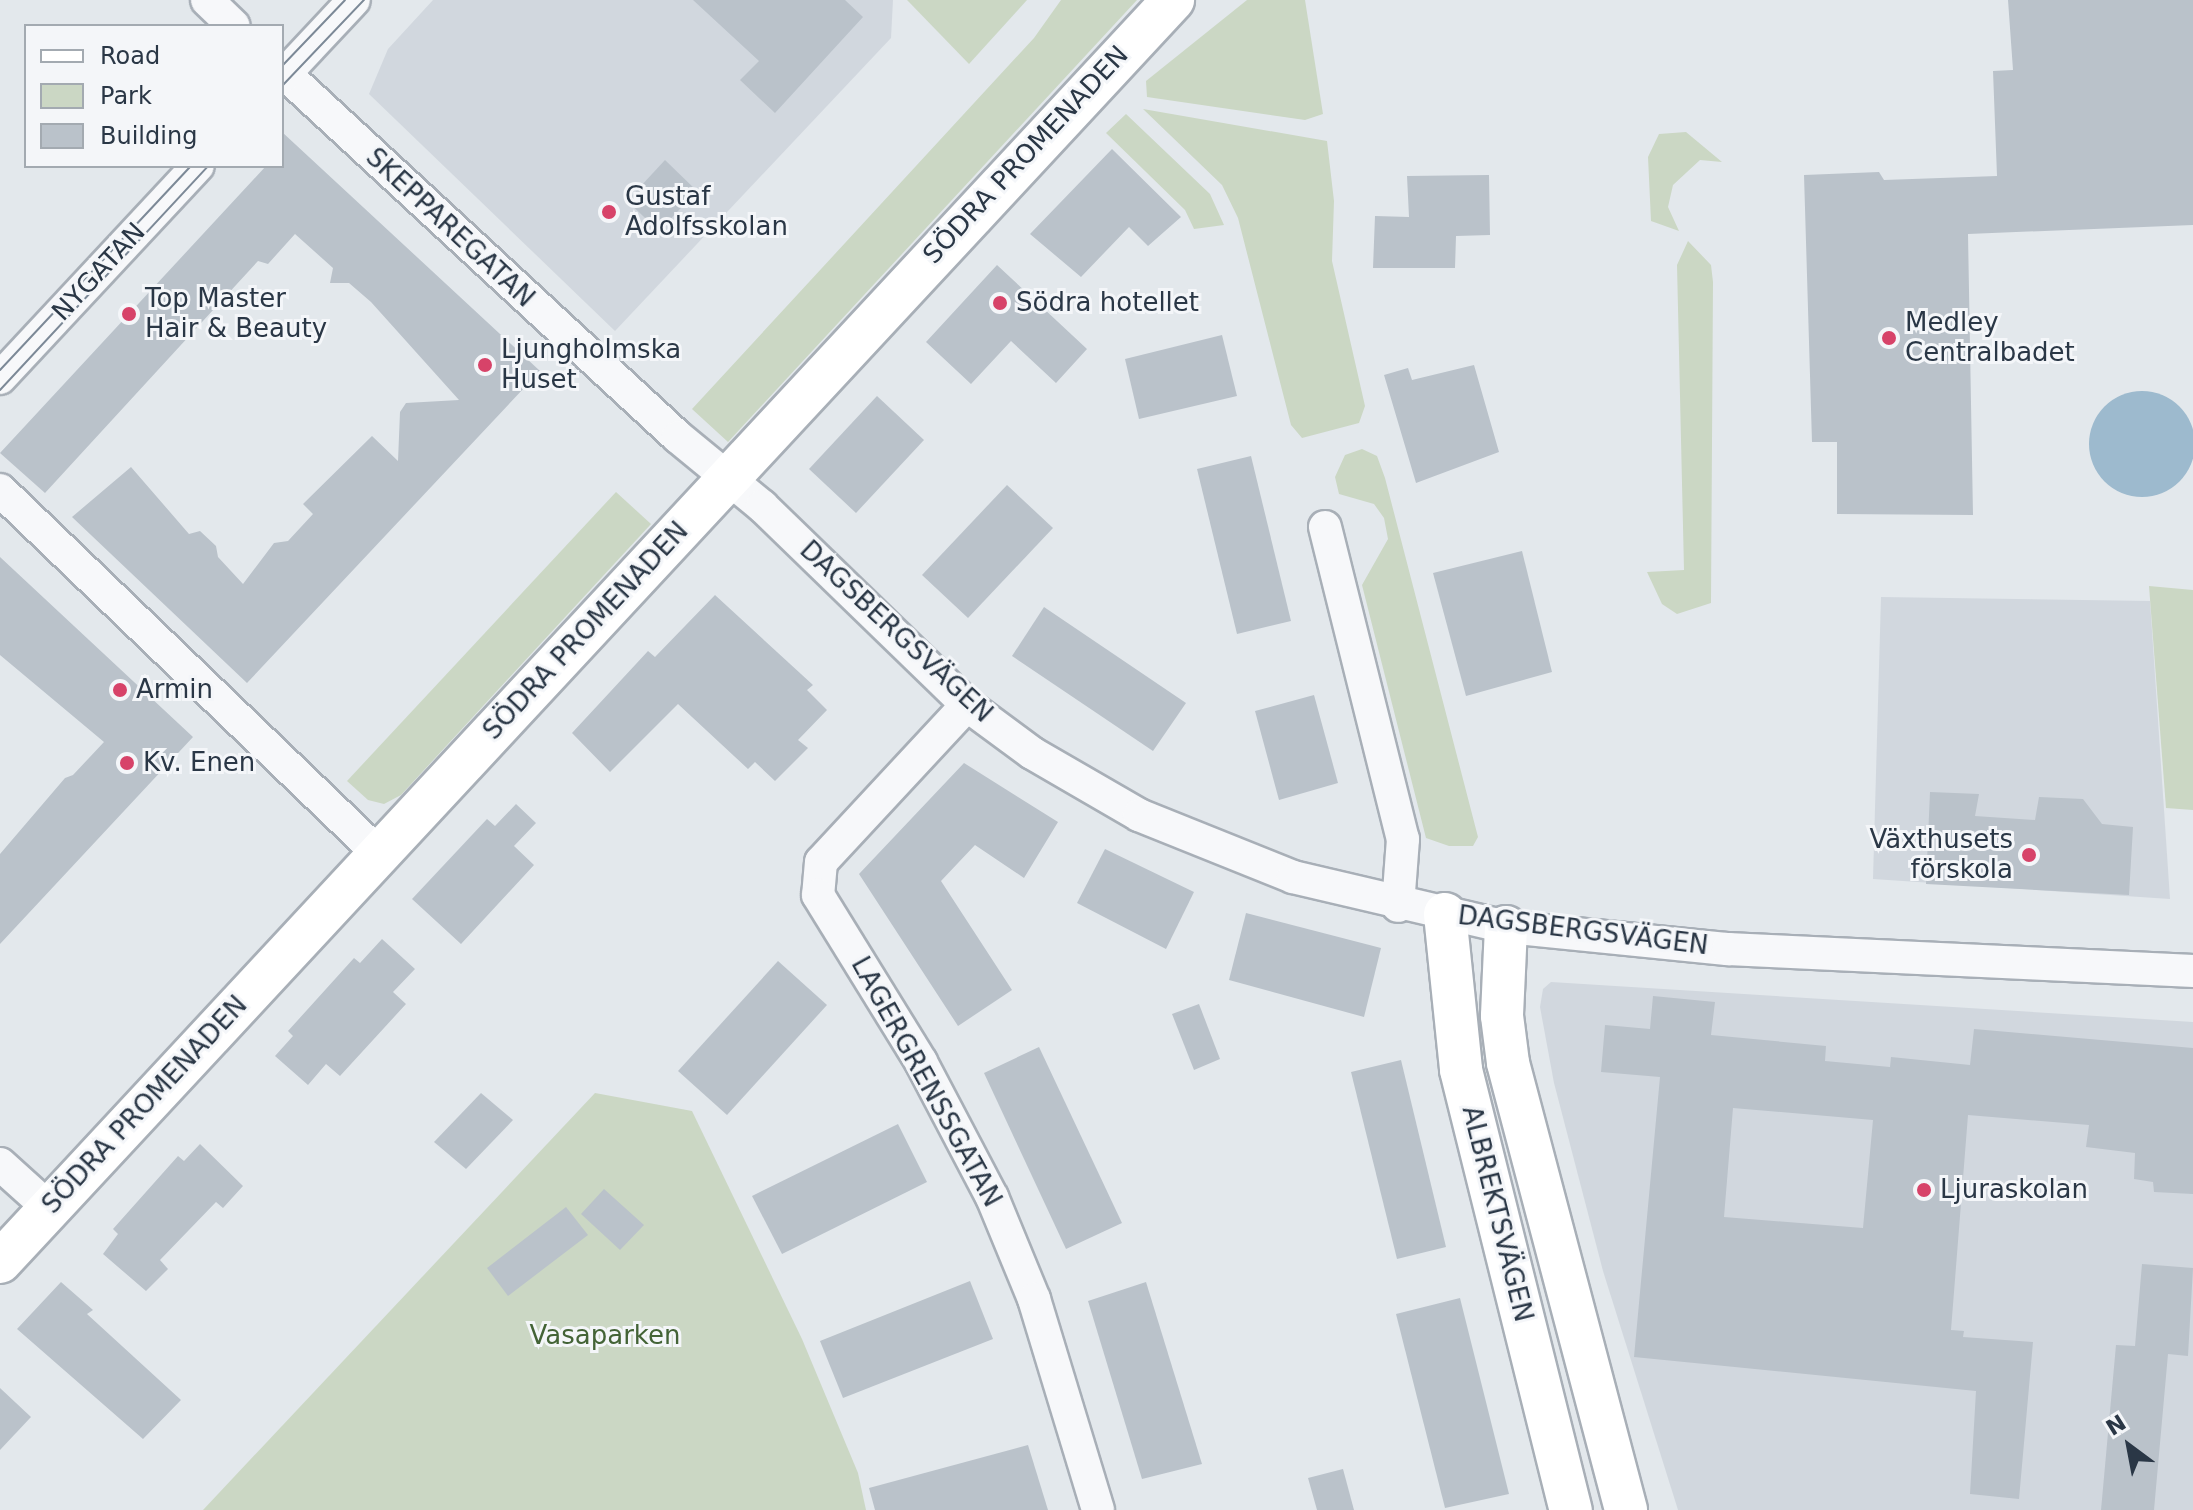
<!DOCTYPE html>
<html>
<head>
<meta charset="utf-8">
<style>
	body { margin:0 }
	#map { position:relative; width:2193px; height:1510px; overflow:hidden; background:#e3e8ec; font-family:"DejaVu Sans",sans-serif }
	div>[style] { position:absolute }
	.built>* { inset:0; background:#d1d7de }
	.green>* { inset:0; background:#cbd7c4 }
	.water>* { inset:0; background:#9dbace }
	.round { border-radius:50% }
	.building>* { inset:0; background:#bac2ca }
	.roads { filter:drop-shadow(2px 0 #a8afb7) drop-shadow(-2px 0 #a8afb7) drop-shadow(0 2px #a8afb7) drop-shadow(0 -2px #a8afb7) }
	.minor>* { height:32px; margin:-16px; padding:0 16px; transform-origin:16px; border-radius:16px; background:#f7f8fa }
	.major>* { height:42px; margin:-21px; padding:0 21px; transform-origin:21px; border-radius:21px; background:#fff }
	.tram>* { height:2px; margin:-1px; padding:0 1px; transform-origin:1px; border-radius:1px; background:#7c8997 }
	.dots>* { width:22px; height:22px; translate:-50% -50%; box-sizing:border-box; border:4px solid #f4f6f9; border-radius:50% }
	span { translate:-50% -50%; white-space:nowrap; text-align:center; line-height:1.15; -webkit-text-stroke:6px #f4f6f9; paint-order:stroke }
	.street-label { font-size:26px; color:#2a3746 }
	.poi-label { font-size:26px; color:#2a3746 }
	.left { translate:0 -50%; text-align:left }
	.right { translate:-100% -50%; text-align:right }
	.park-label { font-size:26px; color:#436336 }
	.legend { position:absolute; left:24px; top:24px; width:260px; height:144px; box-sizing:border-box; background:#f4f6f9; border:2px solid #a3aab1; margin:0; padding:10px 14px; list-style:none; font-size:24px; color:#2a3746 }
	.legend li { display:flex; align-items:center; gap:16px; height:40px }
	.legend b { width:40px; border:2px solid #a3aab1 }
	.north { position:absolute; left:2089px; top:1406px; width:80px; height:80px; -webkit-text-stroke:6px #f4f6f9; paint-order:stroke; rotate:328deg; font-size:22px; font-weight:700; line-height:32px; text-align:center; color:#2a3746 }
	.north::after { content:''; display:block; margin:auto; width:28px; height:36px; background:#2a3746; clip-path:polygon(50% 0,100% 100%,50% 72%,0 100%) }
</style>
</head>
<body>
<div id="map">
	<div class="built">
		<i style="clip-path:polygon(433px 0,893px 0,891px 38px,615px 331px,369px 94px,388px 49px)"></i>
		<i style="clip-path:polygon(1881px 597px,2150px 601px,2170px 899px,1873px 879px)"></i>
		<i style="clip-path:polygon(1551px 982px,2193px 1022px,2193px 1510px,1678px 1510px,1603px 1271px,1554px 1083px,1540px 1007px,1543px 989px)"></i>
	</div>
	<div class="green">
		<i style="clip-path:polygon(907px 0,1027px 0,969px 64px)"></i>
		<i style="clip-path:polygon(1061px 0,1137px 0,728px 442px,692px 409px,1034px 38px)"></i>
		<i style="clip-path:polygon(1247px 0,1305px 0,1323px 114px,1305px 120px,1147px 97px,1146px 81px)"></i>
		<i style="clip-path:polygon(1143px 109px,1327px 141px,1334px 201px,1332px 261px,1365px 406px,1359px 423px,1302px 438px,1291px 425px,1238px 218px,1222px 185px)"></i>
		<i style="clip-path:polygon(1126px 114px,1210px 194px,1224px 225px,1194px 229px,1185px 210px,1106px 133px)"></i>
		<i style="clip-path:polygon(1686px 132px,1722px 162px,1700px 160px,1673px 185px,1668px 207px,1679px 231px,1651px 221px,1648px 157px,1659px 134px)"></i>
		<i style="clip-path:polygon(1688px 241px,1711px 265px,1713px 282px,1711px 603px,1677px 614px,1662px 604px,1647px 572px,1684px 570px,1677px 265px)"></i>
		<i style="clip-path:polygon(1362px 449px,1377px 456px,1385px 478px,1478px 837px,1473px 846px,1449px 846px,1426px 838px,1362px 585px,1388px 539px,1384px 518px,1374px 504px,1339px 494px,1335px 477px,1345px 455px)"></i>
		<i style="clip-path:polygon(616px 492px,651px 524px,401px 795px,384px 804px,368px 800px,347px 781px)"></i>
		<i style="clip-path:polygon(2149px 586px,2193px 590px,2193px 810px,2166px 808px)"></i>
		<i style="clip-path:polygon(595px 1093px,692px 1111px,802px 1339px,858px 1473px,866px 1510px,203px 1510px)"></i>
	</div>
	<div class="water">
		<i class="round" style="left:2089px;top:391px;width:106px;height:106px"></i>
	</div>
	<div class="building">
		<i style="clip-path:polygon(693px 0,845px 0,863px 17px,775px 113px,740px 80px,759px 61px)"></i>
		<i style="clip-path:polygon(2008px 0,2193px 0,2193px 225px,1968px 234px,1973px 515px,1837px 514px,1837px 442px,1812px 442px,1804px 175px,1879px 172px,1884px 180px,1997px 176px,1993px 71px,2013px 70px)"></i>
		<i style="clip-path:polygon(282px 132px,540px 371px,247px 683px,72px 517px,131px 467px,189px 534px,200px 531px,216px 546px,218px 557px,243px 584px,274px 543px,288px 541px,313px 514px,303px 504px,372px 436px,398px 461px,400px 412px,406px 403px,459px 400px,371px 302px,349px 283px,330px 283px,333px 268px,295px 234px,268px 264px,258px 261px,45px 493px,0 453px,266px 166px,282px 166px)"></i>
		<i style="clip-path:polygon(1112px 149px,1181px 217px,1148px 246px,1129px 227px,1081px 277px,1030px 234px)"></i>
		<i style="clip-path:polygon(665px 160px,697px 191px,659px 231px,627px 201px)"></i>
		<i style="clip-path:polygon(1489px 175px,1490px 235px,1456px 236px,1455px 268px,1373px 268px,1375px 216px,1409px 217px,1407px 176px)"></i>
		<i style="clip-path:polygon(997px 265px,1087px 349px,1056px 383px,1011px 341px,971px 384px,926px 342px)"></i>
		<i style="clip-path:polygon(1222px 335px,1237px 396px,1139px 419px,1125px 359px)"></i>
		<i style="clip-path:polygon(1474px 365px,1499px 452px,1416px 483px,1384px 375px,1408px 368px,1412px 380px)"></i>
		<i style="clip-path:polygon(877px 396px,924px 440px,856px 513px,809px 469px)"></i>
		<i style="clip-path:polygon(1251px 456px,1291px 621px,1237px 634px,1197px 469px)"></i>
		<i style="clip-path:polygon(1007px 485px,1053px 528px,968px 618px,922px 575px)"></i>
		<i style="clip-path:polygon(1522px 551px,1552px 672px,1466px 696px,1433px 573px)"></i>
		<i style="clip-path:polygon(0 557px,193px 737px,0 944px,0 854px,65px 778px,73px 775px,104px 742px,0 655px)"></i>
		<i style="clip-path:polygon(715px 595px,813px 685px,807px 690px,827px 710px,798px 740px,808px 748px,775px 781px,755px 762px,748px 769px,678px 704px,610px 772px,572px 733px,648px 651px,655px 657px)"></i>
		<i style="clip-path:polygon(1044px 607px,1186px 703px,1153px 751px,1012px 656px)"></i>
		<i style="clip-path:polygon(1314px 695px,1338px 783px,1279px 800px,1255px 711px)"></i>
		<i style="clip-path:polygon(964px 763px,1058px 822px,1024px 878px,975px 845px,941px 881px,1012px 990px,958px 1026px,859px 874px)"></i>
		<i style="clip-path:polygon(1930px 792px,1979px 794px,1975px 816px,2035px 820px,2039px 797px,2083px 799px,2102px 824px,2133px 827px,2129px 895px,1926px 884px)"></i>
		<i style="clip-path:polygon(516px 804px,536px 823px,514px 846px,534px 865px,461px 944px,412px 899px,487px 819px,495px 826px)"></i>
		<i style="clip-path:polygon(1105px 849px,1194px 892px,1166px 949px,1077px 903px)"></i>
		<i style="clip-path:polygon(1246px 913px,1381px 948px,1364px 1017px,1229px 980px)"></i>
		<i style="clip-path:polygon(382px 939px,415px 969px,393px 992px,406px 1004px,340px 1076px,326px 1064px,308px 1085px,275px 1056px,293px 1036px,288px 1031px,354px 958px,360px 963px)"></i>
		<i style="clip-path:polygon(778px 961px,827px 1005px,727px 1115px,678px 1071px)"></i>
		<i style="clip-path:polygon(evenodd,1653px 996px,1715px 1002px,1711px 1035px,1826px 1046px,1825px 1061px,1890px 1067px,1891px 1057px,1970px 1065px,1974px 1029px,2193px 1048px,2193px 1194px,2154px 1192px,2153px 1182px,2134px 1179px,2135px 1153px,2086px 1147px,2089px 1125px,1968px 1115px,1951px 1330px,1964px 1331px,1963px 1337px,2033px 1342px,2019px 1499px,1970px 1494px,1976px 1391px,1634px 1357px,1660px 1077px,1601px 1072px,1605px 1025px,1650px 1029px,1653px 996px,1733px 1108px,1873px 1120px,1863px 1228px,1724px 1217px,1733px 1108px)"></i>
		<i style="clip-path:polygon(1199px 1004px,1220px 1059px,1194px 1070px,1172px 1014px)"></i>
		<i style="clip-path:polygon(1039px 1047px,1122px 1223px,1066px 1249px,984px 1073px)"></i>
		<i style="clip-path:polygon(1401px 1060px,1446px 1247px,1397px 1259px,1351px 1072px)"></i>
		<i style="clip-path:polygon(481px 1093px,513px 1120px,466px 1169px,434px 1142px)"></i>
		<i style="clip-path:polygon(898px 1124px,927px 1182px,782px 1254px,752px 1196px)"></i>
		<i style="clip-path:polygon(200px 1144px,243px 1186px,223px 1208px,216px 1202px,160px 1260px,168px 1269px,146px 1291px,103px 1254px,118px 1234px,113px 1229px,178px 1156px,184px 1161px)"></i>
		<i style="clip-path:polygon(604px 1189px,644px 1225px,620px 1250px,581px 1214px)"></i>
		<i style="clip-path:polygon(566px 1207px,588px 1235px,508px 1296px,487px 1268px)"></i>
		<i style="clip-path:polygon(2142px 1264px,2193px 1268px,2188px 1356px,2168px 1354px,2154px 1510px,2101px 1510px,2116px 1345px,2135px 1346px)"></i>
		<i style="clip-path:polygon(970px 1281px,993px 1339px,843px 1398px,820px 1341px)"></i>
		<i style="clip-path:polygon(61px 1282px,93px 1310px,87px 1314px,181px 1400px,143px 1439px,17px 1329px)"></i>
		<i style="clip-path:polygon(1146px 1282px,1202px 1464px,1142px 1479px,1088px 1301px)"></i>
		<i style="clip-path:polygon(1460px 1298px,1509px 1494px,1445px 1508px,1396px 1314px)"></i>
		<i style="clip-path:polygon(0 1388px,31px 1417px,0 1450px)"></i>
		<i style="clip-path:polygon(1028px 1445px,1048px 1510px,875px 1510px,869px 1488px)"></i>
		<i style="clip-path:polygon(1343px 1469px,1354px 1510px,1317px 1510px,1308px 1478px)"></i>
	</div>
	<div class="roads">
		<div class="minor">
			<i style="left:207px;top:0;width:37px;rotate:44deg"></i>
			<i style="left:282px;top:71px;width:539px;rotate:42.75deg"></i>
			<i style="left:678px;top:437px;width:109px;rotate:39.4deg"></i>
			<i style="left:762px;top:506px;width:286px;rotate:44.1deg"></i>
			<i style="left:967px;top:705px;width:81px;rotate:36.4deg"></i>
			<i style="left:1032px;top:753px;width:124px;rotate:30.1deg"></i>
			<i style="left:1139px;top:815px;width:166px;rotate:21.9deg"></i>
			<i style="left:1293px;top:877px;width:219px;rotate:13.2deg"></i>
			<i style="left:1506px;top:927px;width:223px;rotate:5.7deg"></i>
			<i style="left:1728px;top:949px;width:466px;rotate:2.7deg"></i>
			<i style="left:282px;top:77px;width:105px;rotate:-46.9deg"></i>
			<i style="left:0;top:378px;width:290px;rotate:-47deg"></i>
			<i style="left:0;top:490px;width:524px;rotate:43.84deg"></i>
			<i style="left:1325px;top:527px;width:322px;rotate:76deg"></i>
			<i style="left:1403px;top:839px;width:67px;rotate:94.3deg"></i>
			<i style="left:967px;top:705px;width:214px;rotate:132.9deg"></i>
			<i style="left:821px;top:862px;width:33px;rotate:95deg"></i>
			<i style="left:818px;top:895px;width:196px;rotate:58.3deg"></i>
			<i style="left:921px;top:1062px;width:153px;rotate:62.3deg"></i>
			<i style="left:992px;top:1197px;width:110px;rotate:67.6deg"></i>
			<i style="left:1034px;top:1299px;width:220px;rotate:73.1deg"></i>
			<i style="left:0;top:1164px;width:67px;rotate:42deg"></i>
		</div>
		<div class="major">
			<i style="left:1445px;top:914px;width:157px;rotate:84.1deg"></i>
			<i style="left:1461px;top:1070px;width:454px;rotate:76deg"></i>
			<i style="left:1506px;top:927px;width:89px;rotate:92.6deg"></i>
			<i style="left:1502px;top:1016px;width:47px;rotate:82.7deg"></i>
			<i style="left:1508px;top:1063px;width:462px;rotate:75.2deg"></i>
			<i style="left:0;top:1262px;width:1723px;rotate:-47.09deg"></i>
		</div>
	</div>
	<div class="tram">
		<i style="left:282px;top:66px;width:91px;rotate:-46.3deg"></i>
		<i style="left:282px;top:86px;width:119px;rotate:-46.4deg"></i>
		<i style="left:0;top:370px;width:279px;rotate:-46.9deg"></i>
		<i style="left:0;top:390px;width:306px;rotate:-47.1deg"></i>
	</div>
	<div class="dots">
		<i style="left:609px;top:212px;background:#d74369"></i>
		<i style="left:1000px;top:303px;background:#d74369"></i>
		<i style="left:129px;top:314px;background:#d74369"></i>
		<i style="left:1889px;top:338px;background:#d74369"></i>
		<i style="left:485px;top:365px;background:#d74369"></i>
		<i style="left:120px;top:690px;background:#d74369"></i>
		<i style="left:127px;top:763px;background:#d74369"></i>
		<i style="left:2029px;top:855px;background:#d74369"></i>
		<i style="left:1924px;top:1190px;background:#d74369"></i>
	</div>
	<div class="street-label">
		<span style="left:1026px;top:155px;rotate:-47deg">SÖDRA PROMENADEN</span>
		<span style="left:450px;top:228px;rotate:43deg">SKEPPAREGATAN</span>
		<span style="left:99px;top:272px;rotate:-47deg">NYGATAN</span>
		<span style="left:586px;top:631px;rotate:-47deg">SÖDRA PROMENADEN</span>
		<span style="left:896px;top:632px;rotate:43deg">DAGSBERGSVÄGEN</span>
		<span style="left:1583px;top:931px;rotate:7deg">DAGSBERGSVÄGEN</span>
		<span style="left:926px;top:1082px;rotate:61deg">LAGERGRENSSGATAN</span>
		<span style="left:145px;top:1105px;rotate:-47deg">SÖDRA PROMENADEN</span>
		<span style="left:1497px;top:1214px;rotate:76deg">ALBREKTSVÄGEN</span>
	</div>
	<div class="poi-label">
		<span class="left" style="left:625px;top:212px">Gustaf<br>Adolfsskolan</span>
		<span class="left" style="left:145px;top:314px">Top Master<br>Hair &amp; Beauty</span>
		<span class="left" style="left:1016px;top:303px">Södra hotellet</span>
		<span class="left" style="left:1905px;top:338px">Medley<br>Centralbadet</span>
		<span class="left" style="left:501px;top:365px">Ljungholmska<br>Huset</span>
		<span class="left" style="left:136px;top:690px">Armin</span>
		<span class="left" style="left:143px;top:763px">Kv. Enen</span>
		<span class="right" style="left:2013px;top:855px">Växthusets<br>förskola</span>
		<span class="left" style="left:1940px;top:1190px">Ljuraskolan</span>
	</div>
	<div class="park-label">
		<span style="left:605px;top:1336px">Vasaparken</span>
	</div>
	<ul class="legend">
	<li><b style="height:10px;background:#fff"></b>Road</li>
	<li><b style="height:22px;background:#cbd7c4"></b>Park</li>
	<li><b style="height:22px;background:#bac2ca"></b>Building</li>
	</ul>
	<div class="north">N</div>
</div>
</body>
</html>
